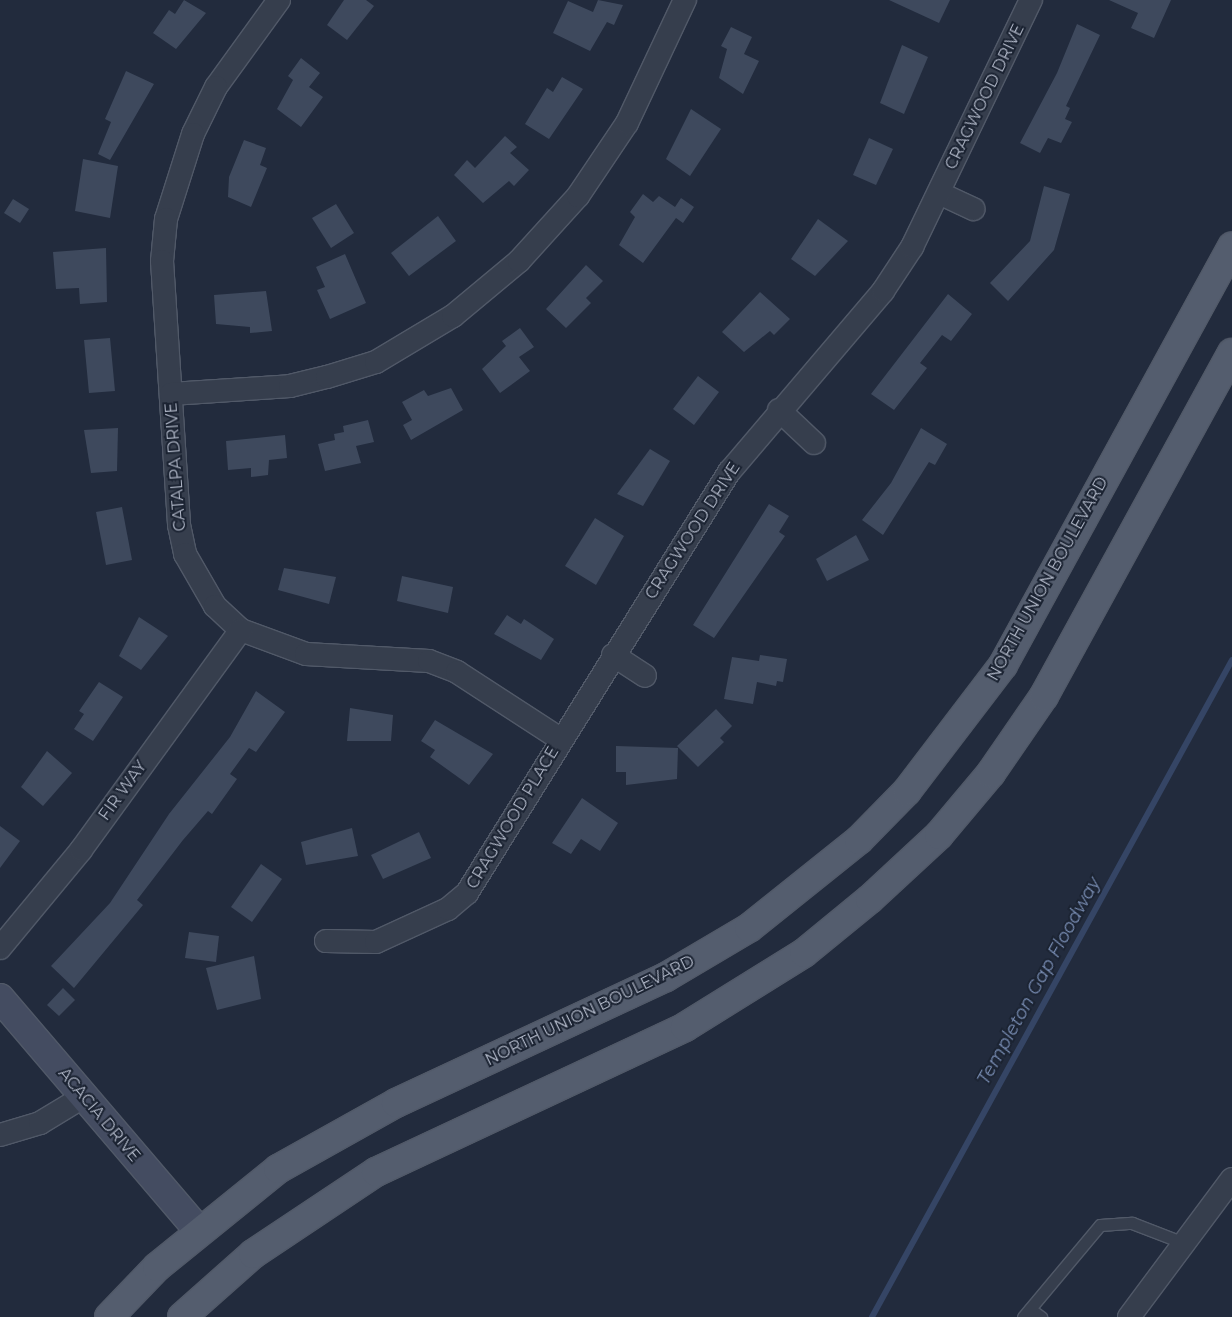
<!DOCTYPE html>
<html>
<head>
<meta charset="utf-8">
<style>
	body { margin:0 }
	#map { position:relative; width:1232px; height:1317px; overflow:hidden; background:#222b3d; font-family:Montserrat,sans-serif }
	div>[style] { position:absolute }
	.stream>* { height:6px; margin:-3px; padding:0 3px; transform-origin:3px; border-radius:3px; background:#354565 }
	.building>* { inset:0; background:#3e495d }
	.roads { filter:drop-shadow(1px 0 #515968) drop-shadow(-1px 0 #515968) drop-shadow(0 1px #515968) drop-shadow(0 -1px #515968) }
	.lane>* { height:11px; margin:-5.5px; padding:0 5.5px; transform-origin:5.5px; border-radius:5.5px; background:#363e4d }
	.street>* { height:22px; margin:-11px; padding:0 11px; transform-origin:11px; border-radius:11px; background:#363e4d }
	.secondary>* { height:28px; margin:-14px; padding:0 14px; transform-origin:14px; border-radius:14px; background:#444c61 }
	.primary>* { height:28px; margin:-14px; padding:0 14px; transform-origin:14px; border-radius:14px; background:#545d6e }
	span { translate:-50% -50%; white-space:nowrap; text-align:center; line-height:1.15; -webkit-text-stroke:4px #1b2332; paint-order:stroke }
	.street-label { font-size:16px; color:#b2b9c9 }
	.water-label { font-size:18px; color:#788cb2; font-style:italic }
</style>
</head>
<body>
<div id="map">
	<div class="stream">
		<i style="left:872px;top:1317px;width:749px;rotate:-61.28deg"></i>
	</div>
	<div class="building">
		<i style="clip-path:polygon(184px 0,206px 13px,176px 49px,153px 33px,169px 10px,175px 14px)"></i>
		<i style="clip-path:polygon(344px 0,366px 0,374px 6px,347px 40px,327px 25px)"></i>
		<i style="clip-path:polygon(598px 0,623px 5px,614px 25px,607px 22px,590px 51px,553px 33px,568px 1px,593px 12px)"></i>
		<i style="clip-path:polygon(889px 0,950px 0,939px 23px)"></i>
		<i style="clip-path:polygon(1109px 0,1171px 0,1154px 38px,1131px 28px,1138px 13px)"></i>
		<i style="clip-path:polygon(1077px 24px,1100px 35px,1066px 106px,1070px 108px,1065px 119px,1072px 122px,1061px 143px,1048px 138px,1040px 153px,1020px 143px,1057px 73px)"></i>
		<i style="clip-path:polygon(731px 27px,752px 37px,744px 54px,759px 61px,743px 94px,719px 78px,727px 49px,721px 46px)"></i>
		<i style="clip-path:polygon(902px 45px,928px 57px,904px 114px,880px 103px)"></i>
		<i style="clip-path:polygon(301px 58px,320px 73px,309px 87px,323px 97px,301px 127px,277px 109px,293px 80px,288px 76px)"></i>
		<i style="clip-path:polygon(126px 71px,154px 84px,110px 160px,98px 154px,111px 122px,105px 119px)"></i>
		<i style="clip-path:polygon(562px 77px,583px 89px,549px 139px,525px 124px,547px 88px,553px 92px)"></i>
		<i style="clip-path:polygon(691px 109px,721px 129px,690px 176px,666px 159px)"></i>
		<i style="clip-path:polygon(505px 136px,517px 147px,510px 153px,529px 170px,514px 186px,509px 181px,483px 203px,454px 175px,467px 160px,475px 168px)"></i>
		<i style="clip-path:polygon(869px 138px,893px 149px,876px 185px,853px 175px)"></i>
		<i style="clip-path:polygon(244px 140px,266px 148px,260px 165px,267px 168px,251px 207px,228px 197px,229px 177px)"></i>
		<i style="clip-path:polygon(83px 159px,118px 166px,110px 218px,75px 211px)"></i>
		<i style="clip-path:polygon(1044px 186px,1070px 194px,1054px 250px,1008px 301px,990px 283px,1030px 241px)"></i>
		<i style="clip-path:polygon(643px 194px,653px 202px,659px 196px,675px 207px,681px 198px,694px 207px,683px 223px,676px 218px,643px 263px,619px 245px,635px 217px,630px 212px)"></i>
		<i style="clip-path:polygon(13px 199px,29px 209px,20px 223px,4px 213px)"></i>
		<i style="clip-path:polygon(336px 204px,354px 233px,331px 248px,312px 218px)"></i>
		<i style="clip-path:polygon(438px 216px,456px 241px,409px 276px,391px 253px)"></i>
		<i style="clip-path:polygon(818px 219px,848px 241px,815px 276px,791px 259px)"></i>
		<i style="clip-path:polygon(106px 248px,107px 302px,80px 304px,79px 288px,56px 289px,53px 252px)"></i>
		<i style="clip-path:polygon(345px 254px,366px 303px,330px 319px,317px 290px,325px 287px,316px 267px)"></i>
		<i style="clip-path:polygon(586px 265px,603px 281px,586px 298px,591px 303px,566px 328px,546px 309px)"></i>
		<i style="clip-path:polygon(266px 291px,272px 331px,250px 333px,250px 327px,216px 324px,214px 295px)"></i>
		<i style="clip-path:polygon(760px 292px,790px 319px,774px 335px,770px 331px,744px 352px,722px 332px)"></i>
		<i style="clip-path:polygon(948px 294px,972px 314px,951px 341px,942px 335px,920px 363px,927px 368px,894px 410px,871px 394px)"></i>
		<i style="clip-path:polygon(520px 328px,534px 347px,519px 357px,530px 371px,500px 393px,482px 369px,506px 346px,502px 341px)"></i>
		<i style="clip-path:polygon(110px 338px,115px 391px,89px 393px,84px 340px)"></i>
		<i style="clip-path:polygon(698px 376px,719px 392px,694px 425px,673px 409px)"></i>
		<i style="clip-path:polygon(451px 388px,463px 410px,411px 440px,403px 425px,412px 420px,402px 402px,424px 390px,428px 396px)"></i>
		<i style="clip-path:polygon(368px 420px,374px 442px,356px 446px,361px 463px,325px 471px,318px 444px,335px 440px,334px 434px,344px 432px,343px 426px)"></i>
		<i style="clip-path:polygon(118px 428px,117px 471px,91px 473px,84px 430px)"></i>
		<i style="clip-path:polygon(921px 428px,947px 444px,935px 465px,929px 462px,883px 535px,862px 520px,891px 483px)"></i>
		<i style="clip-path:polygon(285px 435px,287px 458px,269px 460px,268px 475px,251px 477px,251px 468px,228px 470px,226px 441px)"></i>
		<i style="clip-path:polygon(650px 449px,670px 461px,643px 506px,617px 494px)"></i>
		<i style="clip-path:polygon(769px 504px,789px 516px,779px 532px,785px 536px,714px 638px,693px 625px)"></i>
		<i style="clip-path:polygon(122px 507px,132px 560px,106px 565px,96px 512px)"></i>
		<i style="clip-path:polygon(595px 518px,624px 536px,596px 585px,565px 566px)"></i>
		<i style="clip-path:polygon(856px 535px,869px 560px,827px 581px,816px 559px)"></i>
		<i style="clip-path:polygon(284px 568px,336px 577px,329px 604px,278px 590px)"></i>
		<i style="clip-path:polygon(402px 576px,453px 587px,448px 613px,397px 601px)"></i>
		<i style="clip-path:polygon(507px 615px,521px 624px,524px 619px,554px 639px,541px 660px,494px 634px)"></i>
		<i style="clip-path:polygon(139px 617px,168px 636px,141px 670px,119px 656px)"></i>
		<i style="clip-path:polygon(760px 655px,787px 659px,783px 682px,777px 681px,776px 686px,757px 682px,753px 704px,724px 699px,732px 657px,759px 661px)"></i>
		<i style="clip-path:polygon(99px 682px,123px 697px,93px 741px,74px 729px,84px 714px,79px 711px)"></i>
		<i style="clip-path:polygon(256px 691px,285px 712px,256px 752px,249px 748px,230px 774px,237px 779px,212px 814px,208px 811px,183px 840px,137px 900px,143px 905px,74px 988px,51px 966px,110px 903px,169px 814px,230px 737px)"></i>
		<i style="clip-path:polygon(350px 708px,393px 715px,391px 741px,347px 741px)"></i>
		<i style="clip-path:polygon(716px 709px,732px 726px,720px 738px,724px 742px,698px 767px,677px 746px)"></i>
		<i style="clip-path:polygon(435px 720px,493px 754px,469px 785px,430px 757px,435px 750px,421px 741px)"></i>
		<i style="clip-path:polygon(616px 746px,678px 748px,677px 779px,626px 785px,626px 772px,616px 772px)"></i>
		<i style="clip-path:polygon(47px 751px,72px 773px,43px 806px,21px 787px)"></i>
		<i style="clip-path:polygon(582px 798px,618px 823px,600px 851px,581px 839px,571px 854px,552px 843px)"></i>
		<i style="clip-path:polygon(0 826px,20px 841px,0 868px)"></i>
		<i style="clip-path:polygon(352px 828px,358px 856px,306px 865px,301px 842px)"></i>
		<i style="clip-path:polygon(419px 832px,431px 858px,383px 879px,371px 855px)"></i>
		<i style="clip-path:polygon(261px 864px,282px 879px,252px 922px,231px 907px)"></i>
		<i style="clip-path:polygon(189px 932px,219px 936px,216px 962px,185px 958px)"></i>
		<i style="clip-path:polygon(254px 956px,261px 999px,217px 1010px,206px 968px)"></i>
		<i style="clip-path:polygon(63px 988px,75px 1000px,59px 1016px,47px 1005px)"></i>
	</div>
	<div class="roads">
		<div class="lane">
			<i style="left:1030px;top:1309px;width:14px;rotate:36deg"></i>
			<i style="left:1023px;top:1317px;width:120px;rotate:-50.1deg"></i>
			<i style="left:1100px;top:1225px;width:32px;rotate:-4deg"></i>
			<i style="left:1132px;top:1223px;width:56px;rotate:21deg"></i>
		</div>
		<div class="street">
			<i style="left:279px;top:0;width:107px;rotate:125.9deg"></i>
			<i style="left:216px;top:87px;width:52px;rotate:116.1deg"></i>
			<i style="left:193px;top:134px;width:89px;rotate:107.6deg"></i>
			<i style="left:166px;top:219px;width:42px;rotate:95.4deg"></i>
			<i style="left:162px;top:261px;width:265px;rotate:86.3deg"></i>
			<i style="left:179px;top:525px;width:30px;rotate:78deg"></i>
			<i style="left:185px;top:554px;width:60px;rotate:60deg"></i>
			<i style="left:215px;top:606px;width:35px;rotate:43deg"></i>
			<i style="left:241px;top:630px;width:69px;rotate:20.3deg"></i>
			<i style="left:306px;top:654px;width:123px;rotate:3.3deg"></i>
			<i style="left:429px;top:661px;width:30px;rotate:21deg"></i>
			<i style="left:457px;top:672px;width:123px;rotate:33deg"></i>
			<i style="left:939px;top:193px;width:38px;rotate:25deg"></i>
			<i style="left:171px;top:394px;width:119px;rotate:-3.8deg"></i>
			<i style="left:290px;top:386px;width:38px;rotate:-14deg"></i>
			<i style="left:327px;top:377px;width:51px;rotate:-17deg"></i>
			<i style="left:376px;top:362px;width:90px;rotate:-30.9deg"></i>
			<i style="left:453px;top:316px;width:86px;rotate:-39.8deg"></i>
			<i style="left:519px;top:261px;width:88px;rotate:-47.8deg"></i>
			<i style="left:578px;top:196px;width:88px;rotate:-56.1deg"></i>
			<i style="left:627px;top:123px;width:136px;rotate:-64.8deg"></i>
			<i style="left:779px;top:410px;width:48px;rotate:43.3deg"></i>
			<i style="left:613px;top:655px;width:38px;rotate:33deg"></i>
			<i style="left:326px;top:941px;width:50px;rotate:1.1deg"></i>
			<i style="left:376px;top:942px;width:79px;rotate:-24.6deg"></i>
			<i style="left:448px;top:909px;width:25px;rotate:-40deg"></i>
			<i style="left:467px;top:893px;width:497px;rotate:-58.1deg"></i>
			<i style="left:730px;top:471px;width:236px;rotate:-49.6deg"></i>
			<i style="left:883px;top:291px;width:53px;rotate:-56.6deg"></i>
			<i style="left:912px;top:247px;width:274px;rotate:-64.3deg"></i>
			<i style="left:0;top:948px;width:127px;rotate:-50.4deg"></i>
			<i style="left:81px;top:850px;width:272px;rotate:-54deg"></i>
			<i style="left:0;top:1135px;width:42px;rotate:-16.7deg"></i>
			<i style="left:40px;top:1123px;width:50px;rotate:-31.2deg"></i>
			<i style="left:1129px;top:1317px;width:172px;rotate:-53.3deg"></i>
		</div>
		<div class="secondary">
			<i style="left:0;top:998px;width:306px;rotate:49.5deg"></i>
		</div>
		<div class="primary">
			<i style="left:109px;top:1317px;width:69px;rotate:-46.2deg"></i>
			<i style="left:157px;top:1267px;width:156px;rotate:-39deg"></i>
			<i style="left:278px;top:1169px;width:135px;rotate:-29.2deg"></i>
			<i style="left:396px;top:1103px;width:298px;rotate:-25deg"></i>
			<i style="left:666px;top:977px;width:96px;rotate:-30.6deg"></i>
			<i style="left:749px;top:928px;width:141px;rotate:-38.7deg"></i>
			<i style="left:859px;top:840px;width:69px;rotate:-45.6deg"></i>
			<i style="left:907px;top:791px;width:158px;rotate:-52.7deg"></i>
			<i style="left:1003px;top:665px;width:477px;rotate:-61.3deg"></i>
			<i style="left:182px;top:1317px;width:95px;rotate:-41.6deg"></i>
			<i style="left:253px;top:1254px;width:148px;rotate:-33.7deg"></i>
			<i style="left:376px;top:1172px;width:341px;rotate:-25.1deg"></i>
			<i style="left:685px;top:1027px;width:140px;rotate:-31.9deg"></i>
			<i style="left:804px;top:953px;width:85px;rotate:-39.3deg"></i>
			<i style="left:870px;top:899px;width:94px;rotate:-42.8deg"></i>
			<i style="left:939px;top:835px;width:81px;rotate:-50deg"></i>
			<i style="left:991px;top:773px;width:93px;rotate:-55.5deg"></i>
			<i style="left:1044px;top:696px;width:391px;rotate:-61.3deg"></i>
		</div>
	</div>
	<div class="street-label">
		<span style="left:985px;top:97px;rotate:-64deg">CRAGWOOD DRIVE</span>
		<span style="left:176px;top:467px;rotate:-94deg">CATALPA DRIVE</span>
		<span style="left:693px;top:531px;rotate:-57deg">CRAGWOOD DRIVE</span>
		<span style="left:1048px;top:579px;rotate:-61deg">NORTH UNION BOULEVARD</span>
		<span style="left:123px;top:791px;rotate:-54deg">FIR WAY</span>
		<span style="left:513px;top:818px;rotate:-59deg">CRAGWOOD PLACE</span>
		<span style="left:590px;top:1011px;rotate:-26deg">NORTH UNION BOULEVARD</span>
		<span style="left:99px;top:1115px;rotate:50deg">ACACIA DRIVE</span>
	</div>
	<div class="water-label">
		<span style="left:1039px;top:981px;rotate:-61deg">Templeton Gap Floodway</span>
	</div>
</div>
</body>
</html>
